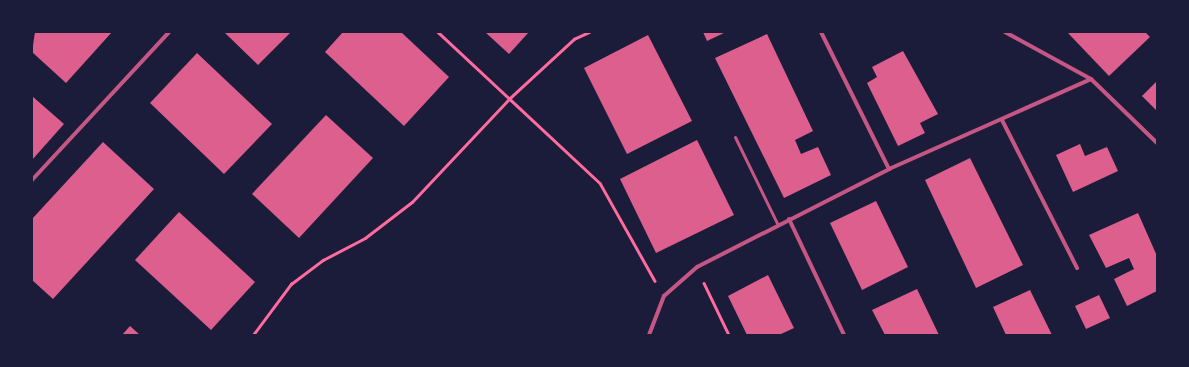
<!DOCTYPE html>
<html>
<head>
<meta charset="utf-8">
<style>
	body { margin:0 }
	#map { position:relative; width:1189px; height:367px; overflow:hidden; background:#1b1b3a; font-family:Ubuntu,sans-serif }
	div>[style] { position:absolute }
	.building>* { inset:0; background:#dd5f8e }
	.path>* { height:2.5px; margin:-1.25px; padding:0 1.25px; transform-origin:1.25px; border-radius:1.25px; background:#ff6b9d }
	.service>* { height:3px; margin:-1.5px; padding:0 1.5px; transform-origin:1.5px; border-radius:1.5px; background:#c65784 }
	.minor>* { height:4px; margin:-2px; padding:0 2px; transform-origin:2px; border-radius:2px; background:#c65784 }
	span { translate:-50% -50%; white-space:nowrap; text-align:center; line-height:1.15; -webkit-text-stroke:3.5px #1b1b3a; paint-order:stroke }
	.frame { position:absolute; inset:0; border:33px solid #1b1b3a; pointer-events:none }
</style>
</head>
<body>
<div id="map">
	<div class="building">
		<i style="clip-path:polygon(35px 32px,112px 32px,66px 83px,32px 52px)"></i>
		<i style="clip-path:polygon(224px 32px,291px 32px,258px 65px)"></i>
		<i style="clip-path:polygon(343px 32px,401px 32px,449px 77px,404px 126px,325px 52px)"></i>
		<i style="clip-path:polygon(485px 32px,529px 32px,509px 54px)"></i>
		<i style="clip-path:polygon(703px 32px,726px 32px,707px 41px)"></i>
		<i style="clip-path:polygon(1067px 32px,1145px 32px,1150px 37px,1109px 76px)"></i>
		<i style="clip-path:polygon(767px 34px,813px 131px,795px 140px,801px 154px,818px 147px,831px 175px,784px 198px,715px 58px)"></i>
		<i style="clip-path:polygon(648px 35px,692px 121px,627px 154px,584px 68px)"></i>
		<i style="clip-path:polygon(903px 51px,938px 114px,920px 123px,925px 133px,898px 146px,867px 83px,877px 77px,872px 67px)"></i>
		<i style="clip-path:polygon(197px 53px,272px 124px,224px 174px,150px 103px)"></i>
		<i style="clip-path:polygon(1157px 81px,1157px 111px,1142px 96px)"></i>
		<i style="clip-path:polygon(32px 96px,64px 124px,32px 160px)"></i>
		<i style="clip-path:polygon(326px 115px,373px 158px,299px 238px,252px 194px)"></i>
		<i style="clip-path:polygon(697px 140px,734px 215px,656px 253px,620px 179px)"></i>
		<i style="clip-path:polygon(103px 142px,154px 189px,53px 299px,32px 280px,32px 219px)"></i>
		<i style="clip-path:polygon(1080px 144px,1085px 156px,1107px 147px,1118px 171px,1073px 192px,1056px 155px)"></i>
		<i style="clip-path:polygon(970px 158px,1023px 265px,976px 288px,925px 180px)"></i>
		<i style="clip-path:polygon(876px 201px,908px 267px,862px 290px,830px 223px)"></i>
		<i style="clip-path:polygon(179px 212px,255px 282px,211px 330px,135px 260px)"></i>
		<i style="clip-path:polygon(1138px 213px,1157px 256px,1157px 291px,1127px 306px,1114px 279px,1134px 269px,1129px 258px,1106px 268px,1089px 235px)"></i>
		<i style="clip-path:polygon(768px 275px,794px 328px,779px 335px,747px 335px,728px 296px)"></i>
		<i style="clip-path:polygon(917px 289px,939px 335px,885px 335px,872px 310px)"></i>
		<i style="clip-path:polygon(1030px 290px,1052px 335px,1006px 335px,993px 307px)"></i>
		<i style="clip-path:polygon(1099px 295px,1110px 318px,1086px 329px,1075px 306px)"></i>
		<i style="clip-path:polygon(130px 326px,140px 335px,122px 335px)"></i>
	</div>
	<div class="path">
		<i style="left:438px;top:32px;width:221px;rotate:43deg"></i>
		<i style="left:600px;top:183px;width:112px;rotate:60.7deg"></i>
		<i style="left:704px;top:283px;width:58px;rotate:64.3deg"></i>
		<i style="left:253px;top:335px;width:64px;rotate:-53.3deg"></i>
		<i style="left:291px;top:284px;width:40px;rotate:-37deg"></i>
		<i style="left:323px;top:260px;width:47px;rotate:-27.6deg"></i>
		<i style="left:365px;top:238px;width:59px;rotate:-37.5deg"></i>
		<i style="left:412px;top:202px;width:143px;rotate:-46.7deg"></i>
		<i style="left:510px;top:98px;width:87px;rotate:-42.7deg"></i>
		<i style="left:574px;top:39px;width:17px;rotate:-25deg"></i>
	</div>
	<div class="service">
		<i style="left:735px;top:137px;width:98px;rotate:64deg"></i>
	</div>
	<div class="minor">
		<i style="left:821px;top:32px;width:153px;rotate:63.6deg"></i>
		<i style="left:1005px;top:32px;width:98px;rotate:28.7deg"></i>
		<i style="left:1091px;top:79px;width:92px;rotate:44.1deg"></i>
		<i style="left:1002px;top:120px;width:166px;rotate:63.1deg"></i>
		<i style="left:32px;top:180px;width:202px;rotate:-47.2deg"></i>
		<i style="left:789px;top:219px;width:128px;rotate:64.6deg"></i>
		<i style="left:649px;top:335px;width:42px;rotate:-69deg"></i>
		<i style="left:664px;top:296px;width:44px;rotate:-41.3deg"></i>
		<i style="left:697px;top:267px;width:216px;rotate:-27deg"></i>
		<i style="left:889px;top:169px;width:221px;rotate:-24deg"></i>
	</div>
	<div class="frame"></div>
</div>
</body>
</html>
